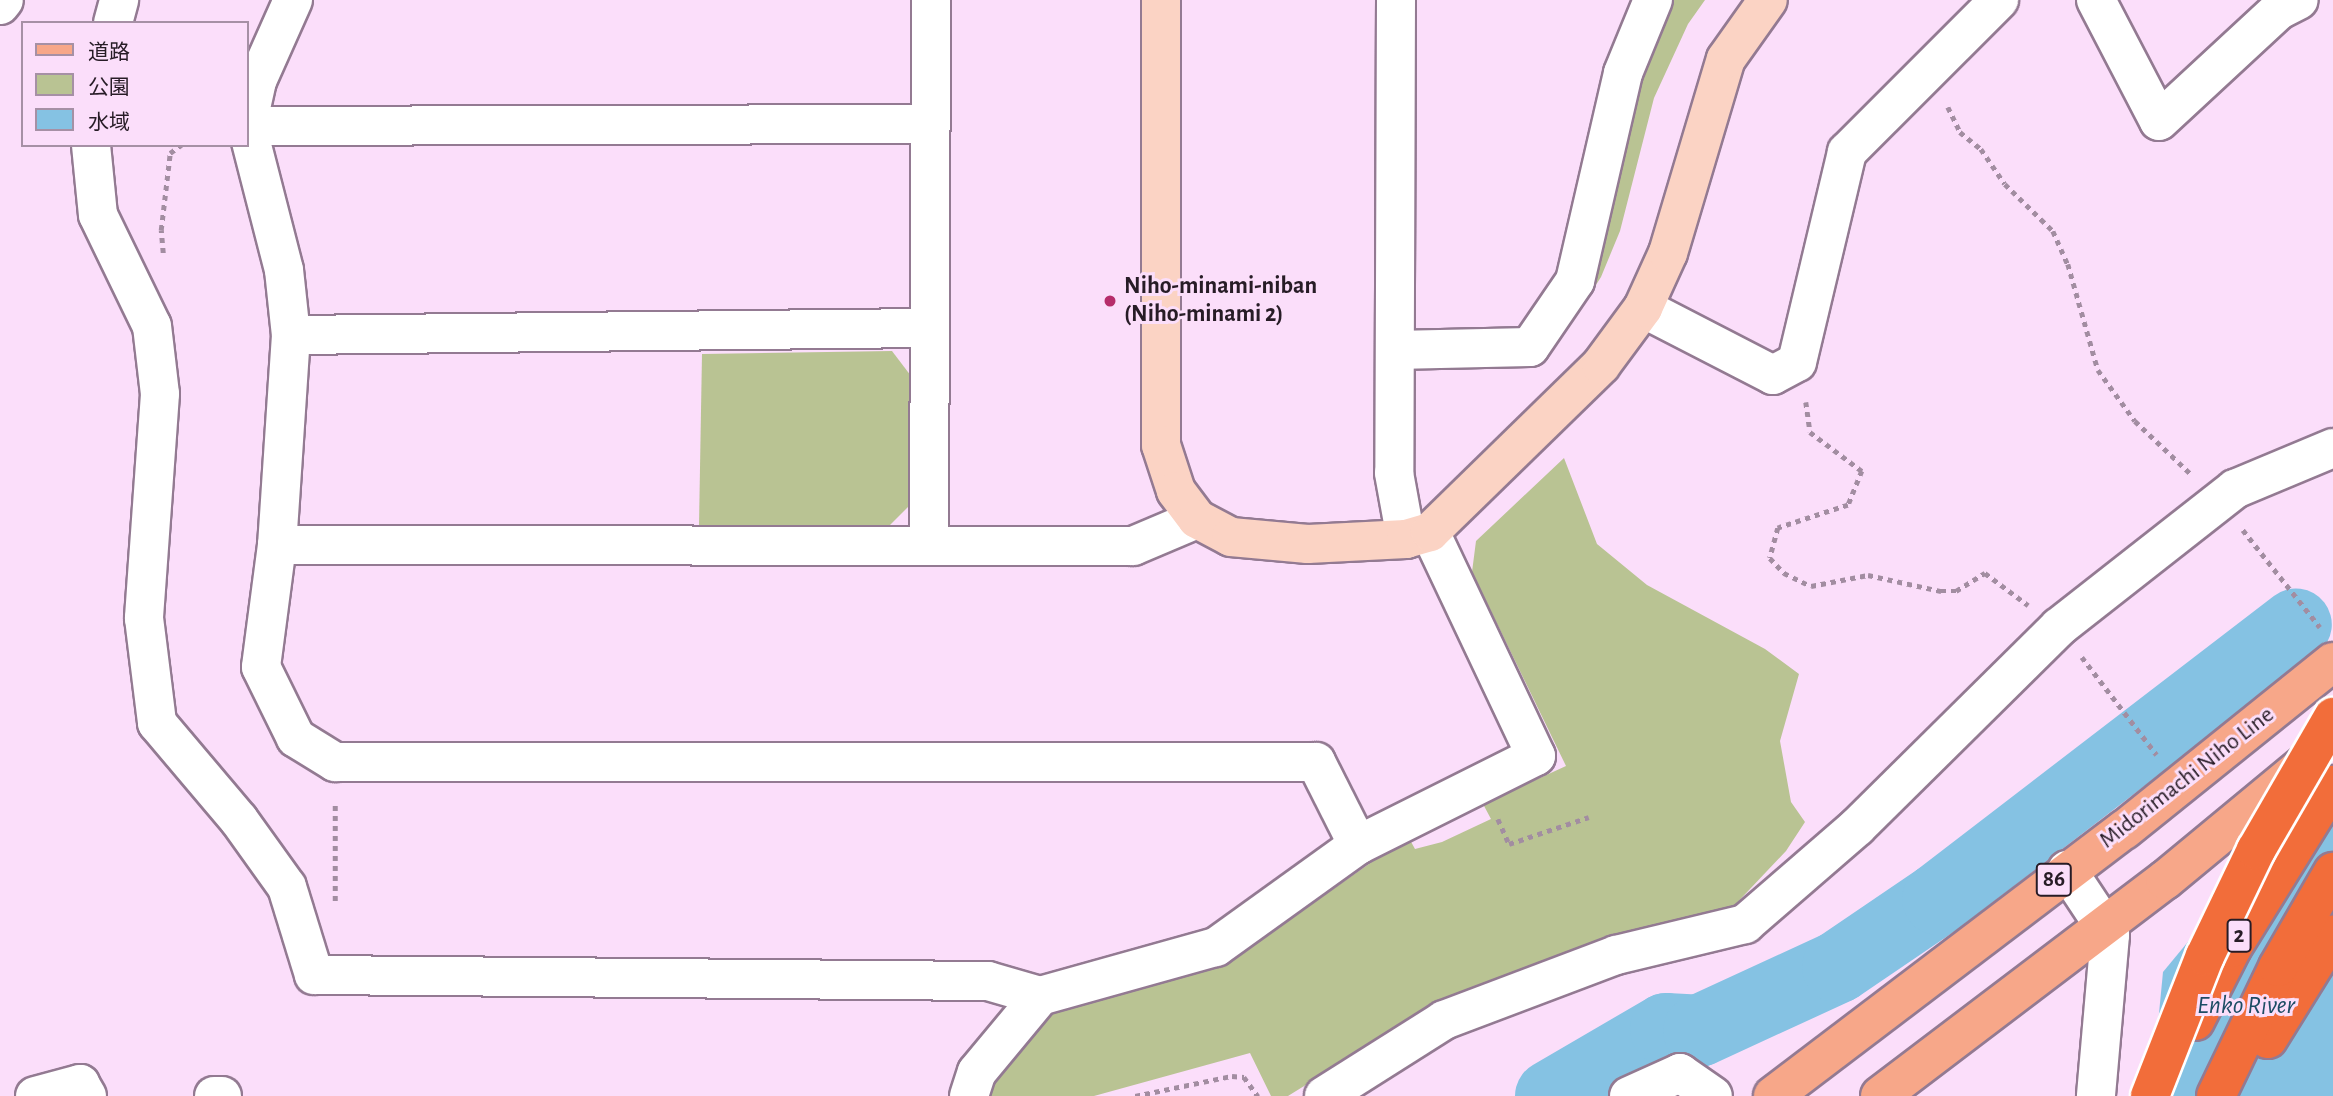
<!DOCTYPE html>
<html>
<head>
<meta charset="utf-8">
<style>
	body { margin:0 }
	#map { position:relative; width:2333px; height:1096px; overflow:hidden; background:#fbdefa; font-family:"Alegreya Sans","Noto Sans JP",sans-serif }
	div>[style] { position:absolute }
	.green>* { inset:0; background:#b9c393 }
	.water>* { inset:0; background:#85c2e3 }
	.river>* { height:72px; margin:-36px; padding:0 36px; transform-origin:36px; border-radius:36px; background:#85c2e3 }
	.path>* { height:4.5px; margin-top:-2.25px; transform-origin:0; background:repeating-linear-gradient(90deg,#a28da1 0 5px,transparent 0 10px) }
	.roads { filter:drop-shadow(2px 0 #937a92) drop-shadow(-2px 0 #937a92) drop-shadow(0 2px #937a92) drop-shadow(0 -2px #937a92) }
	.street>* { height:38px; margin:-19px; padding:0 19px; transform-origin:19px; border-radius:19px; background:#fff }
	.secondary>* { height:38px; margin:-19px; padding:0 19px; transform-origin:19px; border-radius:19px; background:#fbd3c4 }
	.primary>* { height:38px; margin:-19px; padding:0 19px; transform-origin:19px; border-radius:19px; background:#f7a789 }
	.highway>* { height:38px; margin:-19px; padding:0 19px; transform-origin:19px; border-radius:19px; background:#f26d3a }
	.bridges { filter:drop-shadow(2px 0 #fff) drop-shadow(-2px 0 #fff) drop-shadow(0 2px #fff) drop-shadow(0 -2px #fff) }
	.highway-bridge>* { height:38px; margin:-19px; padding:0 19px; transform-origin:19px; border-radius:19px; background:#f26d3a }
	.dots>* { width:19px; height:19px; translate:-50% -50%; box-sizing:border-box; border:4px solid #fbdefa; border-radius:50% }
	span { translate:-50% -50%; white-space:nowrap; text-align:center; line-height:1.15; -webkit-text-stroke:6px #fbdefa; paint-order:stroke }
	.shield-label span { padding:2px 5px; background:#fbdefa; border:2px solid; border-radius:5px; -webkit-text-stroke-width:0 }
	.shield-label { font-size:23px; color:#271c26; font-weight:700 }
	.poi-label { font-size:24px; color:#271c26; font-weight:700 }
	.left { translate:0 -50%; text-align:left }
	.street-label { font-size:24px; color:#271c26 }
	.water-label { font-size:26px; color:#1d4d65; font-style:italic }
	.legend { position:absolute; left:21px; top:21px; width:228px; height:126px; box-sizing:border-box; background:#fbdefa; border:2px solid #a690a5; margin:0; padding:9px 12px; list-style:none; font-size:21px; color:#271c26 }
	.legend li { display:flex; align-items:center; gap:14px; height:35px }
	.legend b { width:35px; border:2px solid #a690a5 }
</style>
</head>
<body>
<div id="map">
	<div class="green">
		<i style="clip-path:polygon(1671px 0,1705px 0,1688px 24px,1654px 98px,1620px 231px,1601px 277px,1575px 318px,1535px 359px,1643px 53px)"></i>
		<i style="clip-path:polygon(892px 351px,911px 376px,910px 505px,889px 526px,699px 526px,702px 354px)"></i>
		<i style="clip-path:polygon(1564px 458px,1597px 544px,1647px 585px,1765px 649px,1799px 674px,1780px 741px,1791px 802px,1805px 822px,1786px 851px,1732px 908px,1441px 1001px,1288px 1096px,1271px 1096px,1250px 1053px,1094px 1096px,988px 1096px,1003px 1062px,1046px 1016px,1071px 1003px,1211px 967px,1240px 954px,1389px 850px,1410px 840px,1415px 849px,1442px 842px,1491px 819px,1483px 804px,1566px 766px,1472px 572px,1476px 541px)"></i>
	</div>
	<div class="water">
		<i style="clip-path:polygon(2333px 823px,2333px 1096px,2151px 1096px,2163px 972px,2206px 920px)"></i>
	</div>
	<div class="river">
		<i style="left:1551px;top:1096px;width:133px;rotate:-30.2deg"></i>
		<i style="left:1666px;top:1029px;width:33px;rotate:3deg"></i>
		<i style="left:1699px;top:1031px;width:153px;rotate:-24.7deg"></i>
		<i style="left:1838px;top:967px;width:121px;rotate:-34.2deg"></i>
		<i style="left:1938px;top:899px;width:451px;rotate:-37.5deg"></i>
	</div>
	<div class="path">
		<i style="left:1948px;top:107px;width:28px;rotate:64deg"></i>
		<i style="left:1960px;top:132px;width:27px;rotate:39deg"></i>
		<i style="left:1981px;top:149px;width:42px;rotate:55.6deg"></i>
		<i style="left:2005px;top:184px;width:67px;rotate:44.4deg"></i>
		<i style="left:2053px;top:231px;width:36px;rotate:66deg"></i>
		<i style="left:2068px;top:264px;width:110px;rotate:74.2deg"></i>
		<i style="left:2098px;top:370px;width:63px;rotate:54deg"></i>
		<i style="left:2135px;top:421px;width:79px;rotate:43.5deg"></i>
		<i style="left:163px;top:253px;width:23px;rotate:-95deg"></i>
		<i style="left:161px;top:230px;width:78px;rotate:-83.3deg"></i>
		<i style="left:170px;top:153px;width:14px;rotate:-36deg"></i>
		<i style="left:1806px;top:402px;width:30px;rotate:82deg"></i>
		<i style="left:1810px;top:432px;width:65px;rotate:36.9deg"></i>
		<i style="left:1862px;top:471px;width:37px;rotate:112deg"></i>
		<i style="left:1848px;top:505px;width:74px;rotate:161.8deg"></i>
		<i style="left:1778px;top:528px;width:31px;rotate:105deg"></i>
		<i style="left:1770px;top:558px;width:21px;rotate:47deg"></i>
		<i style="left:1784px;top:573px;width:30px;rotate:26deg"></i>
		<i style="left:1811px;top:586px;width:58px;rotate:-10.9deg"></i>
		<i style="left:1868px;top:575px;width:75px;rotate:12.4deg"></i>
		<i style="left:1941px;top:591px;width:15px"></i>
		<i style="left:1956px;top:591px;width:34px;rotate:-32deg"></i>
		<i style="left:1985px;top:573px;width:54px;rotate:36.7deg"></i>
		<i style="left:2243px;top:530px;width:124px;rotate:51.6deg"></i>
		<i style="left:2082px;top:657px;width:123px;rotate:52.6deg"></i>
		<i style="left:1498px;top:819px;width:27px;rotate:66deg"></i>
		<i style="left:1509px;top:844px;width:84px;rotate:-18.6deg"></i>
		<i style="left:335px;top:901px;width:100px;rotate:-90deg"></i>
		<i style="left:1135px;top:1096px;width:99px;rotate:-11.7deg"></i>
		<i style="left:1232px;top:1076px;width:12px;rotate:5deg"></i>
		<i style="left:1244px;top:1077px;width:24px;rotate:54deg"></i>
	</div>
	<div class="roads">
		<div class="street">
			<i style="left:293px;top:0;width:89px;rotate:114deg"></i>
			<i style="left:257px;top:81px;width:46px;rotate:102.5deg"></i>
			<i style="left:247px;top:126px;width:149px;rotate:75.6deg"></i>
			<i style="left:284px;top:270px;width:65px;rotate:83.9deg"></i>
			<i style="left:291px;top:335px;width:210px;rotate:93.8deg"></i>
			<i style="left:277px;top:545px;width:123px;rotate:97.5deg"></i>
			<i style="left:261px;top:667px;width:79px;rotate:63.8deg"></i>
			<i style="left:296px;top:738px;width:46px;rotate:31.6deg"></i>
			<i style="left:335px;top:762px;width:981px"></i>
			<i style="left:1316px;top:762px;width:93px;rotate:63.2deg"></i>
			<i style="left:1396px;top:0;width:473px;rotate:90.2deg"></i>
			<i style="left:1394px;top:473px;width:67px;rotate:79.7deg"></i>
			<i style="left:2096px;top:0;width:136px;rotate:62.5deg"></i>
			<i style="left:2159px;top:121px;width:163px;rotate:-42.8deg"></i>
			<i style="left:2279px;top:10px;width:22px;rotate:-27deg"></i>
			<i style="left:0;top:5px;width:6px;rotate:-51deg"></i>
			<i style="left:113px;top:23px;width:24px;rotate:-75deg"></i>
			<i style="left:247px;top:126px;width:683px;rotate:-0.17deg"></i>
			<i style="left:91px;top:145px;width:70px;rotate:84.3deg"></i>
			<i style="left:98px;top:215px;width:123px;rotate:64.1deg"></i>
			<i style="left:152px;top:326px;width:68px;rotate:83.3deg"></i>
			<i style="left:160px;top:394px;width:225px;rotate:94.1deg"></i>
			<i style="left:144px;top:618px;width:106px;rotate:82.9deg"></i>
			<i style="left:157px;top:723px;width:127px;rotate:49.8deg"></i>
			<i style="left:239px;top:820px;width:82px;rotate:54.4deg"></i>
			<i style="left:287px;top:887px;width:92px;rotate:72.9deg"></i>
			<i style="left:314px;top:975px;width:674px;rotate:0.51deg"></i>
			<i style="left:988px;top:981px;width:54px;rotate:16.1deg"></i>
			<i style="left:1040px;top:996px;width:183px;rotate:-15.6deg"></i>
			<i style="left:1216px;top:947px;width:175px;rotate:-35.7deg"></i>
			<i style="left:1358px;top:845px;width:199px;rotate:-26.6deg"></i>
			<i style="left:1536px;top:756px;width:248px;rotate:-115.3deg"></i>
			<i style="left:1643px;top:308px;width:146px;rotate:27.3deg"></i>
			<i style="left:1773px;top:375px;width:27px;rotate:-28deg"></i>
			<i style="left:1797px;top:362px;width:216px;rotate:-76.6deg"></i>
			<i style="left:1847px;top:152px;width:215px;rotate:-45deg"></i>
			<i style="left:291px;top:335px;width:638px;rotate:-0.63deg"></i>
			<i style="left:1395px;top:350px;width:135px;rotate:-1.3deg"></i>
			<i style="left:1530px;top:347px;width:80px;rotate:-55.7deg"></i>
			<i style="left:1575px;top:281px;width:213px;rotate:-77deg"></i>
			<i style="left:1623px;top:73px;width:79px;rotate:-67.7deg"></i>
			<i style="left:277px;top:545px;width:856px;rotate:0.07deg"></i>
			<i style="left:1133px;top:546px;width:69px;rotate:-22.9deg"></i>
			<i style="left:929px;top:545px;width:545px;rotate:-89.79deg"></i>
			<i style="left:2067px;top:870px;width:78px;rotate:56.5deg"></i>
			<i style="left:2110px;top:935px;width:162px;rotate:95deg"></i>
			<i style="left:35px;top:1096px;width:47px;rotate:-14.9deg"></i>
			<i style="left:80px;top:1084px;width:14px;rotate:60deg"></i>
			<i style="left:214px;top:1096px;width:8px"></i>
			<i style="left:969px;top:1096px;width:25px;rotate:-72deg"></i>
			<i style="left:977px;top:1072px;width:99px;rotate:-50.3deg"></i>
			<i style="left:1324px;top:1096px;width:142px;rotate:-32.3deg"></i>
			<i style="left:1444px;top:1020px;width:184px;rotate:-20.7deg"></i>
			<i style="left:1616px;top:955px;width:133px;rotate:-13.5deg"></i>
			<i style="left:1745px;top:924px;width:148px;rotate:-40.9deg"></i>
			<i style="left:1857px;top:827px;width:284px;rotate:-44.7deg"></i>
			<i style="left:2059px;top:627px;width:224px;rotate:-38.1deg"></i>
			<i style="left:2235px;top:489px;width:106px;rotate:-22.7deg"></i>
			<i style="left:1629px;top:1096px;width:56px;rotate:-24.3deg"></i>
			<i style="left:1680px;top:1073px;width:40px;rotate:34.9deg"></i>
		</div>
		<div class="secondary">
			<i style="left:1161px;top:0;width:445px;rotate:90deg"></i>
			<i style="left:1161px;top:445px;width:48px;rotate:71.9deg"></i>
			<i style="left:1176px;top:491px;width:35px;rotate:53deg"></i>
			<i style="left:1197px;top:519px;width:38px;rotate:28deg"></i>
			<i style="left:1231px;top:537px;width:77px;rotate:5.2deg"></i>
			<i style="left:1308px;top:544px;width:98px;rotate:-2.9deg"></i>
			<i style="left:1406px;top:539px;width:25px;rotate:-16deg"></i>
			<i style="left:1430px;top:532px;width:239px;rotate:-44.3deg"></i>
			<i style="left:1601px;top:365px;width:71px;rotate:-53.6deg"></i>
			<i style="left:1643px;top:308px;width:60px;rotate:-65.6deg"></i>
			<i style="left:1668px;top:253px;width:202px;rotate:-73.4deg"></i>
			<i style="left:1726px;top:59px;width:72px;rotate:-54.6deg"></i>
		</div>
		<div class="primary">
			<i style="left:1773px;top:1096px;width:440px;rotate:-37.2deg"></i>
			<i style="left:2124px;top:830px;width:268px;rotate:-38.8deg"></i>
			<i style="left:1880px;top:1096px;width:358px;rotate:-37.2deg"></i>
			<i style="left:2165px;top:880px;width:180px;rotate:-39.6deg"></i>
		</div>
		<div class="highway">
			<i style="left:2195px;top:1021px;width:82px;rotate:-63.1deg"></i>
			<i style="left:2232px;top:948px;width:192px;rotate:-58.2deg"></i>
			<i style="left:2268px;top:1039px;width:123px;rotate:-58.2deg"></i>
			<i style="left:2216px;top:1096px;width:143px;rotate:-64.3deg"></i>
			<i style="left:2278px;top:967px;width:110px;rotate:-59.9deg"></i>
		</div>
	</div>
	<div class="bridges">
		<div class="highway-bridge">
			<i style="left:2150px;top:1096px;width:150px;rotate:-68.6deg"></i>
			<i style="left:2205px;top:956px;width:118px;rotate:-64.3deg"></i>
			<i style="left:2256px;top:850px;width:154px;rotate:-59.9deg"></i>
		</div>
	</div>
	<div class="dots">
		<i style="left:1110px;top:301px;background:#b62c6a"></i>
	</div>
	<div class="shield-label">
		<span style="left:2054px;top:880px">86</span>
		<span style="left:2239px;top:936px">2</span>
	</div>
	<div class="poi-label">
		<span class="left" style="left:1124px;top:301px">Niho-minami-niban<br>(Niho-minami 2)</span>
	</div>
	<div class="street-label">
		<span style="left:2187px;top:778px;rotate:-38deg">Midorimachi Niho Line</span>
	</div>
	<div class="water-label">
		<span style="left:2246px;top:1006px">Enko River</span>
	</div>
	<ul class="legend">
	<li><b style="height:9px;background:#f7a789"></b>道路</li>
	<li><b style="height:19px;background:#b9c393"></b>公園</li>
	<li><b style="height:19px;background:#85c2e3"></b>水域</li>
	</ul>
</div>
</body>
</html>
